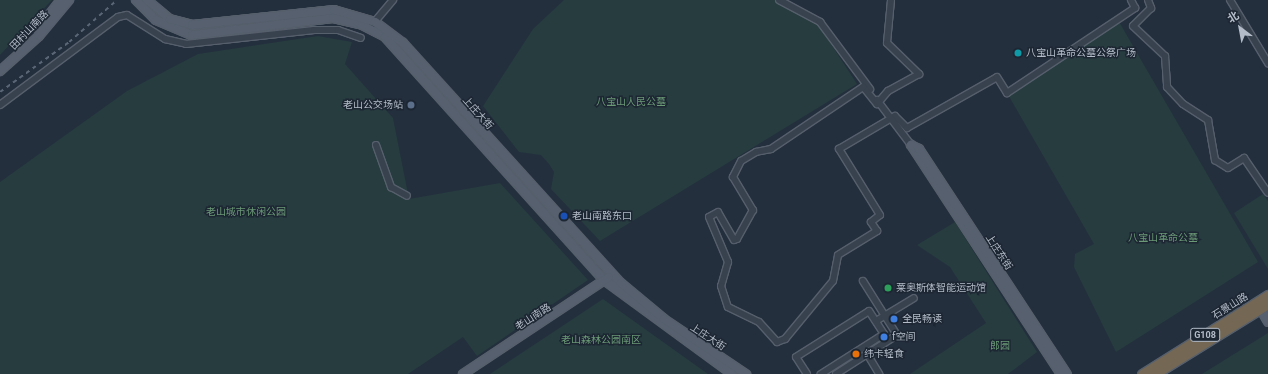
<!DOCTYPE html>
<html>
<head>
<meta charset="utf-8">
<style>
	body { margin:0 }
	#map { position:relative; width:1268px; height:374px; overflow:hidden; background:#242f3e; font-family:Roboto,"Noto Sans SC",sans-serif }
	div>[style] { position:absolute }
	.green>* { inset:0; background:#263c3f }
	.roads { filter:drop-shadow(1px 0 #565f6c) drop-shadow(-1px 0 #565f6c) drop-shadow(0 1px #565f6c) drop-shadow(0 -1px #565f6c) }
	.minor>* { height:6px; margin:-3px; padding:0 3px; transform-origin:3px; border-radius:3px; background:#38414e }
	.major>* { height:8px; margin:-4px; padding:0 4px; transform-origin:4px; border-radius:4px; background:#56606e }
	.highway>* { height:9px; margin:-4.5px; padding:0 4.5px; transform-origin:4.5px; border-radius:4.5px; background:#746855 }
	.rail>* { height:1.5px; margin-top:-0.75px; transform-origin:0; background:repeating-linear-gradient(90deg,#5a6575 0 4px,transparent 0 8px) }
	.dots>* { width:11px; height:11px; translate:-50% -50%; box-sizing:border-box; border:2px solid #1d2633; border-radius:50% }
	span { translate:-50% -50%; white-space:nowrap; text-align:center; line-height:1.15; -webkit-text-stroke:3px #1d2633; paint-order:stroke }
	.shield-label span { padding:1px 3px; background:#1d2633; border:1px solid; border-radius:3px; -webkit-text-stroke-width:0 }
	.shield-label { font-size:9px; color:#b4bcc9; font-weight:700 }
	.street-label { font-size:10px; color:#b4bcc9 }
	.poi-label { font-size:10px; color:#b4bcc9 }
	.left { translate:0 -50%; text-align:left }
	.right { translate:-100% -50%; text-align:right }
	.park-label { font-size:10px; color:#6b9a76 }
	.north { position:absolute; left:1220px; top:8px; width:40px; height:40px; -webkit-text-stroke:3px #1d2633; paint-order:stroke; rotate:328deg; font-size:11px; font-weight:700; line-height:16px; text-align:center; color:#b4bcc9 }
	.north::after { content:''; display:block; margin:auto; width:14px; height:18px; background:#b4bcc9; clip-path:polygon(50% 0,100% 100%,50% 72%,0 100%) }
</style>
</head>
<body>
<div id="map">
	<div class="green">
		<i style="clip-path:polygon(0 0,52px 0,0 55px)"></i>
		<i style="clip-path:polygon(564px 0,775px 0,816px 21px,857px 84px,600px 241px,551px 189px,554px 172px,549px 164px,541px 155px,519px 152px,483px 106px,533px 29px)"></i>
		<i style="clip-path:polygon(1118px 20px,1258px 262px,1116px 352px,1074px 267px,1075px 254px,1094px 244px,1007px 93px)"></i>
		<i style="clip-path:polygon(318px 36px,352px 42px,345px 64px,393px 118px,409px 199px,500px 183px,588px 280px,477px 356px,463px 337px,408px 374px,0 374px,0 182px,127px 91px,198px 54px)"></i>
		<i style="clip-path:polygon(1263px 194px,1268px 201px,1268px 269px,1234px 213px)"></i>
		<i style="clip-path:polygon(955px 222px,1037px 352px,1008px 374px,910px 374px,986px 323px,950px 267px,917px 245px)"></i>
		<i style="clip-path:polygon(603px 299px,708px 374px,490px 374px)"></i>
		<i style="clip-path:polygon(1268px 333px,1268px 374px,1202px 374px)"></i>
	</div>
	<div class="roads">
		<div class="minor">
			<i style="left:779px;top:0;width:47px;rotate:28.2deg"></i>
			<i style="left:820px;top:22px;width:84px;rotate:53.3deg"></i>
			<i style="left:891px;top:0;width:43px;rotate:95.3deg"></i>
			<i style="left:887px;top:43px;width:45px;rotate:44.1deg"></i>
			<i style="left:919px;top:74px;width:35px;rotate:151deg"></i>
			<i style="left:888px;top:91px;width:17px;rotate:130deg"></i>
			<i style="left:877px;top:104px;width:22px;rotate:-129deg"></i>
			<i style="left:863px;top:87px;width:111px;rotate:146deg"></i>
			<i style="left:771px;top:149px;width:15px;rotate:169deg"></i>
			<i style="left:756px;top:152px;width:17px;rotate:149deg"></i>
			<i style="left:741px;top:161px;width:18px;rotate:117deg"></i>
			<i style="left:733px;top:177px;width:39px;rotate:59deg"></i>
			<i style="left:753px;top:210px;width:33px;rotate:119deg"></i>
			<i style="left:737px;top:239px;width:3px;rotate:162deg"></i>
			<i style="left:734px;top:240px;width:32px;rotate:-120deg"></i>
			<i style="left:718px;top:212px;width:10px;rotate:151deg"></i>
			<i style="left:709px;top:217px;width:49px;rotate:67.1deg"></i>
			<i style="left:728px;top:262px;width:25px;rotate:106deg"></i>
			<i style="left:721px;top:286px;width:22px;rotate:72deg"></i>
			<i style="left:728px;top:307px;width:34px;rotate:26deg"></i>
			<i style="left:759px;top:322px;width:27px;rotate:48deg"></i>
			<i style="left:777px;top:342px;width:9px;rotate:-21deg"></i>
			<i style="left:785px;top:339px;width:75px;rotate:-50.4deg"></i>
			<i style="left:833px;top:281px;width:26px;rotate:-79deg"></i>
			<i style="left:838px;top:255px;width:46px;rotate:-31.6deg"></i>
			<i style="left:877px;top:231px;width:11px;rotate:-124deg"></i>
			<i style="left:871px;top:222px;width:11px;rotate:-38deg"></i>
			<i style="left:880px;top:215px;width:78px;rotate:-121.8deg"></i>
			<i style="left:839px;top:149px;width:65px;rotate:-30.5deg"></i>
			<i style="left:895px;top:116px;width:17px;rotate:45deg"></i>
			<i style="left:907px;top:128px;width:103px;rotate:-29.5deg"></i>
			<i style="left:997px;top:77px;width:19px;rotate:58deg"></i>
			<i style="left:1007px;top:93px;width:154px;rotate:-33.6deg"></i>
			<i style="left:1135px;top:8px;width:9px;rotate:-117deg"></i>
			<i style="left:1148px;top:0;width:9px;rotate:69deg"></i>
			<i style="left:1151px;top:8px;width:25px;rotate:135deg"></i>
			<i style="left:1133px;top:26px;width:44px;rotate:43.2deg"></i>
			<i style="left:1165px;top:56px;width:31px;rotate:86deg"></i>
			<i style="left:1167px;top:87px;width:23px;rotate:47deg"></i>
			<i style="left:1183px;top:104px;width:30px;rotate:33deg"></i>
			<i style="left:1208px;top:120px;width:41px;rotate:80.1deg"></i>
			<i style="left:1215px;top:160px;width:15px;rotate:32deg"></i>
			<i style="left:1228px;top:168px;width:19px;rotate:-32deg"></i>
			<i style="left:1244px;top:158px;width:42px;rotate:55.6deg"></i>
			<i style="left:1230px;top:0;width:74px;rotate:58.9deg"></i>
			<i style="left:372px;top:25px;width:33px;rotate:-50deg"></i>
			<i style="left:877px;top:100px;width:56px;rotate:52.9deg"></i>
			<i style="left:0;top:105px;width:147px;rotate:-36.7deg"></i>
			<i style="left:118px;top:17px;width:9px;rotate:-13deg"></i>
			<i style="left:127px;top:15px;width:45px;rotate:32.3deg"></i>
			<i style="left:165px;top:39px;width:22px;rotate:13deg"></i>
			<i style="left:186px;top:44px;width:129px;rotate:-6.2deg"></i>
			<i style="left:314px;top:30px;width:24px"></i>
			<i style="left:338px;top:30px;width:24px;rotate:19deg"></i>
			<i style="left:376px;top:145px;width:45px;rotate:70.3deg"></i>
			<i style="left:391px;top:187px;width:18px;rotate:29deg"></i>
			<i style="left:876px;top:321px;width:44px;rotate:-31.2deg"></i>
			<i style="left:866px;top:352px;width:26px;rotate:59deg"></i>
			<i style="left:807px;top:374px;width:20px;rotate:-123deg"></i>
			<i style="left:796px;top:357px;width:86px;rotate:-32.2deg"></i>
			<i style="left:869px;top:311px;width:27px;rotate:57deg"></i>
			<i style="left:884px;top:334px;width:75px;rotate:147.6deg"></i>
			<i style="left:836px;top:374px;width:72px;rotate:-32.6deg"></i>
			<i style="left:897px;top:335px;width:64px;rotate:-122.2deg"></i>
		</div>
		<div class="major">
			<i style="left:136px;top:0;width:28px;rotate:45deg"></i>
			<i style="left:156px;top:20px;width:39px;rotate:23deg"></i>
			<i style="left:192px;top:35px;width:142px;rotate:-6.9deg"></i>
			<i style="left:333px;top:18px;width:28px;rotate:13deg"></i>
			<i style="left:360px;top:24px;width:28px;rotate:27deg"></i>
			<i style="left:385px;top:37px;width:329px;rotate:48deg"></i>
			<i style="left:605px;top:281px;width:157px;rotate:36.2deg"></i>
			<i style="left:147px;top:0;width:30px;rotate:40deg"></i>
			<i style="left:170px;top:19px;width:23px;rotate:15deg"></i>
			<i style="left:192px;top:25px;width:143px;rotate:-6deg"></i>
			<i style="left:334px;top:10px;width:43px;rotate:16.3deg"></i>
			<i style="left:375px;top:22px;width:35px;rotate:37deg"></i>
			<i style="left:403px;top:43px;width:324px;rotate:47.8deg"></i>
			<i style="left:621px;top:283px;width:56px;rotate:39.9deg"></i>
			<i style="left:664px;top:319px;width:99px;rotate:33.9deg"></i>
			<i style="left:38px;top:29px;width:37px;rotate:-52deg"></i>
			<i style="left:0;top:71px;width:52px;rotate:-41.9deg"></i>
			<i style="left:39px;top:36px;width:47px;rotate:-50.2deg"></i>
			<i style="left:1260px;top:308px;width:16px;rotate:60deg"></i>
			<i style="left:463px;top:374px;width:175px;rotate:-33.6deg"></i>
			<i style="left:1061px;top:374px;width:274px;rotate:-123.2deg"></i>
			<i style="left:911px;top:145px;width:9px;rotate:27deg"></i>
			<i style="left:919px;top:149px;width:269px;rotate:56.7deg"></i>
		</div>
		<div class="highway">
			<i style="left:1142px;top:374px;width:149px;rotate:-32.1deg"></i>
			<i style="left:1155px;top:374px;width:133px;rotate:-31.8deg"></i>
		</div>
	</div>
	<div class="rail">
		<i style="left:0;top:92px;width:85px;rotate:-35.9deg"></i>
		<i style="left:69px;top:42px;width:64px;rotate:-41.2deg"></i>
	</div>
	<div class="dots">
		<i style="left:1018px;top:53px;background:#0f9aa8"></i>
		<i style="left:411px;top:105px;background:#5c6f8a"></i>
		<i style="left:564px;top:216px;background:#1a4fb4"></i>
		<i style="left:888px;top:288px;background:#2e9e5b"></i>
		<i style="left:894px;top:319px;background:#3f7fe0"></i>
		<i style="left:884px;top:337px;background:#3f7fe0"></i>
		<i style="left:856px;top:354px;background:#e8710a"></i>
	</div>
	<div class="shield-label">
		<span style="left:1205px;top:335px">G108</span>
	</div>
	<div class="street-label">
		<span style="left:29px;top:30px;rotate:-46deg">田村山南路</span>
		<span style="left:478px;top:113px;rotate:48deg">上庄大街</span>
		<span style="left:999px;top:252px;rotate:57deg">上庄东街</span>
		<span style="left:1230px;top:306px;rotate:-32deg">石景山路</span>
		<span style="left:533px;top:317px;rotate:-33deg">老山南路</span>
		<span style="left:708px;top:337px;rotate:33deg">上庄大街</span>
	</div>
	<div class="poi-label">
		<span class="left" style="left:1026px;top:53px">八宝山革命公墓公祭广场</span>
		<span class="right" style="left:403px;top:105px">老山公交场站</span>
		<span class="left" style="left:572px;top:216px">老山南路东口</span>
		<span class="left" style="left:896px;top:288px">莱奥斯体智能运动馆</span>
		<span class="left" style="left:902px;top:319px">全民畅读</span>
		<span class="left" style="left:892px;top:337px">f空间</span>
		<span class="left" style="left:864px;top:354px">纬卡轻食</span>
	</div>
	<div class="park-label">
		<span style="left:631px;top:102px">八宝山人民公墓</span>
		<span style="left:246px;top:212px">老山城市休闲公园</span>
		<span style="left:1163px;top:238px">八宝山革命公墓</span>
		<span style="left:601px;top:340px">老山森林公园南区</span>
		<span style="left:1000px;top:346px">郎园</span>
	</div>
	<div class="north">北</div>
</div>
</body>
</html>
